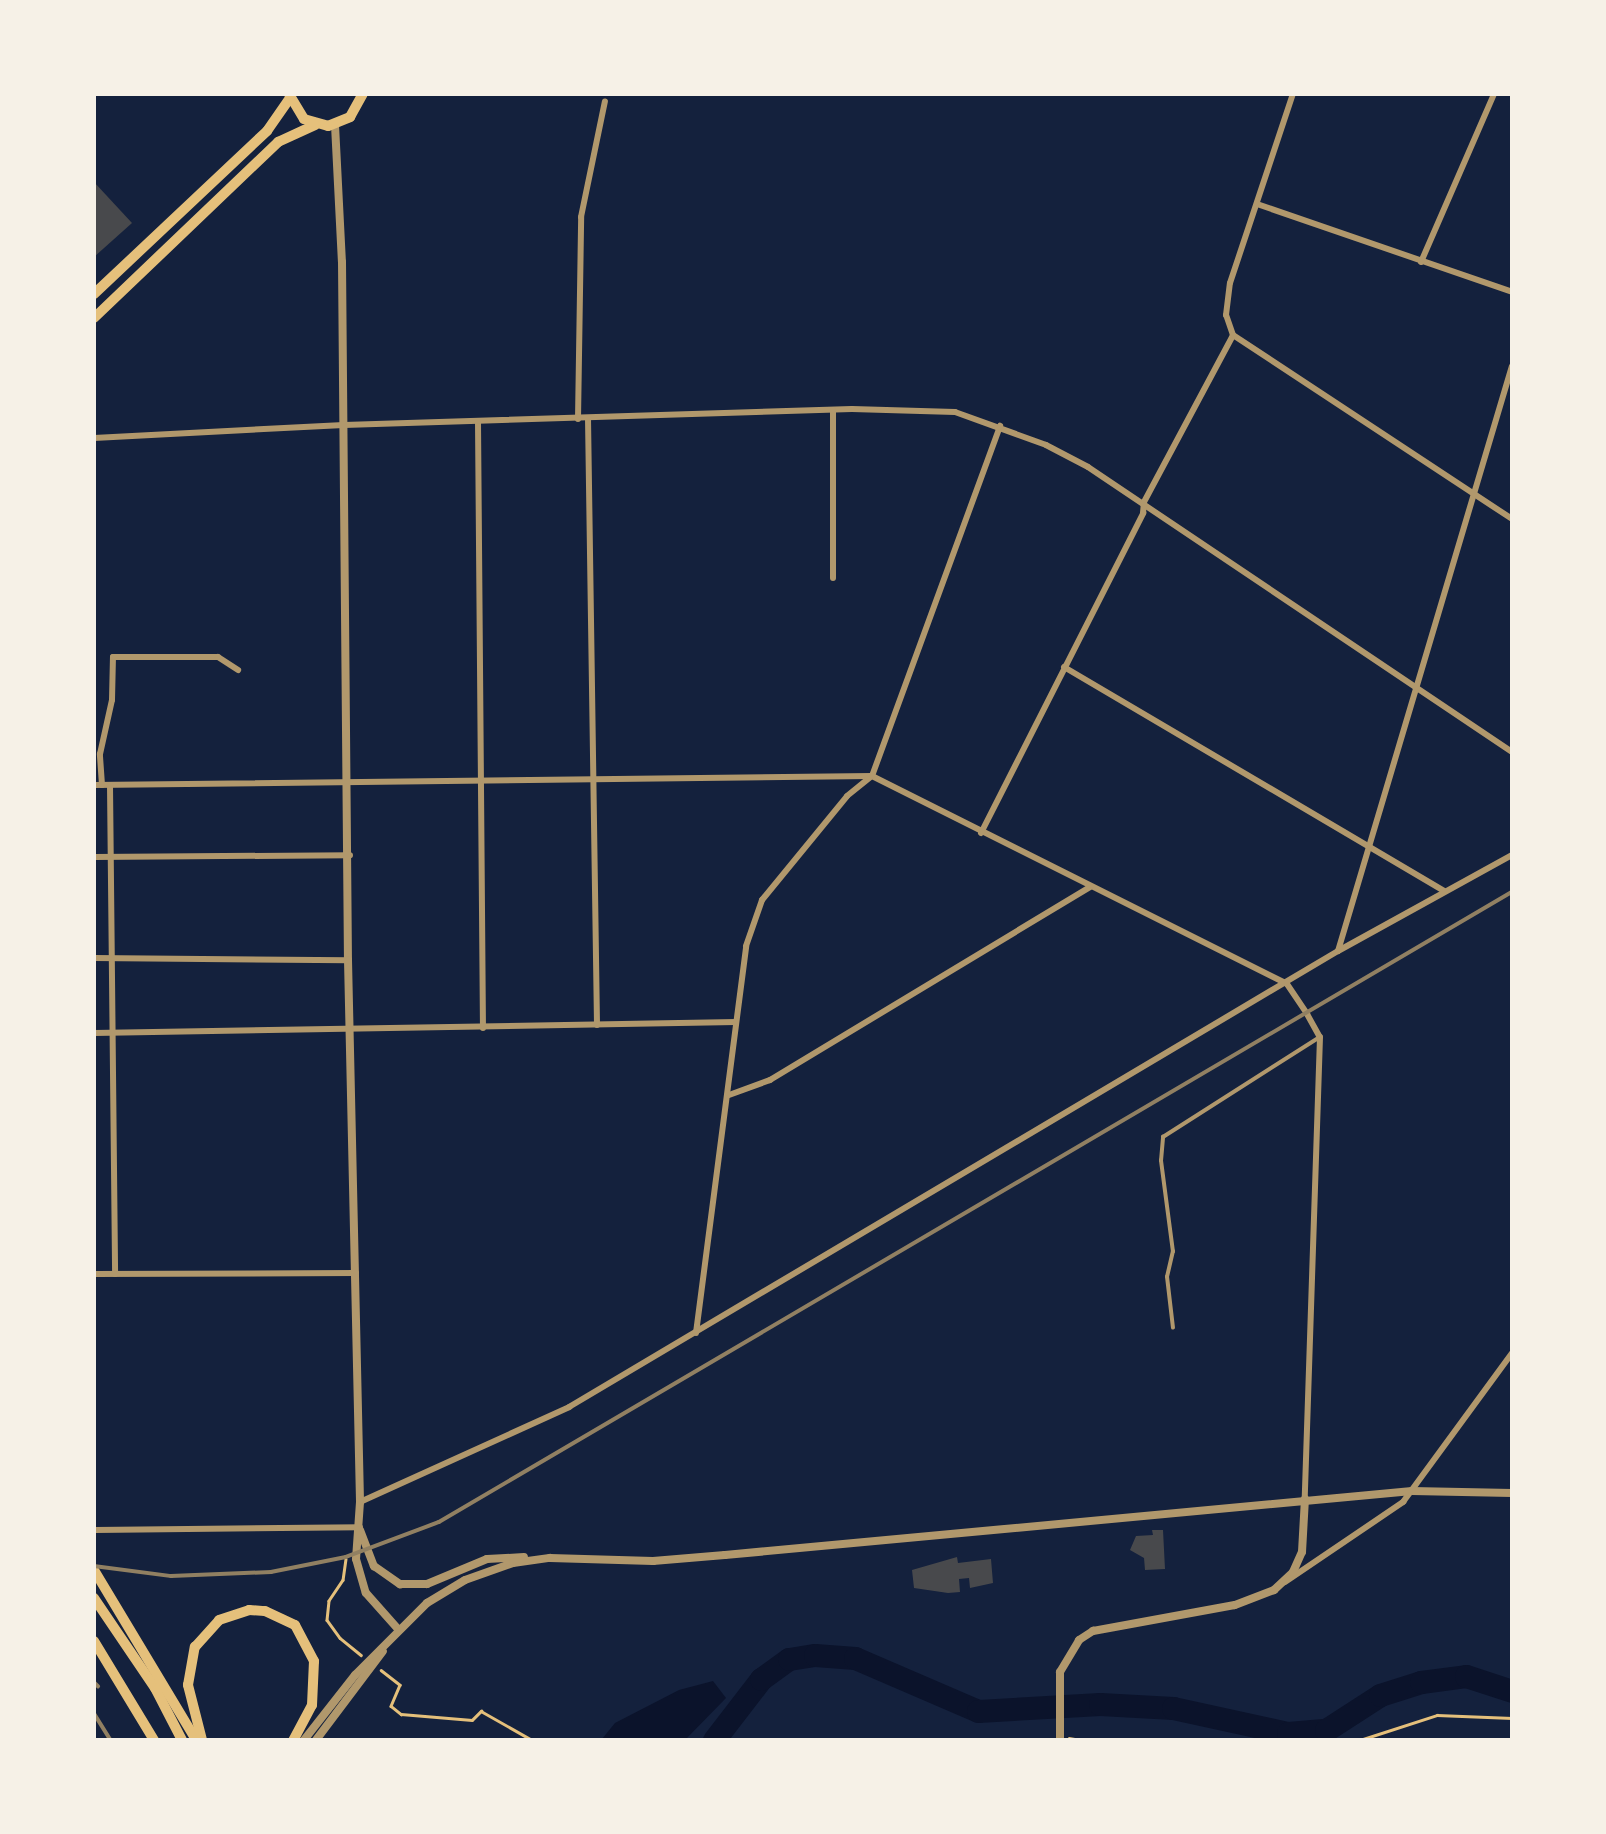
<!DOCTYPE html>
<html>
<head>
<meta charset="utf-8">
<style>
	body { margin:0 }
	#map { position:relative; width:1606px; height:1834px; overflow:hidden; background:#14213d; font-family:Inter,sans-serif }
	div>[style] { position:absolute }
	.water>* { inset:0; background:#0b132b }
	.river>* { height:23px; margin:-11.5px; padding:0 11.5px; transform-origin:11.5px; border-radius:11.5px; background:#0b132b }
	.building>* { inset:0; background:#48494c }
	.path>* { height:2.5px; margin:-1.25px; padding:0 1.25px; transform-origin:1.25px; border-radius:1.25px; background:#e5c07b }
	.service>* { height:3.5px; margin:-1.75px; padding:0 1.75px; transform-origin:1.75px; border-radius:1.75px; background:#b1986c }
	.minor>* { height:6px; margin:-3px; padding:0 3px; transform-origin:3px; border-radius:3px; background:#b1986c }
	.tertiary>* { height:8px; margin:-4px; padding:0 4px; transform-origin:4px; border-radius:4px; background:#b1986c }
	.trunk>* { height:10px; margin:-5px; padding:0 5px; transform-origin:5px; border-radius:5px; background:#e5c07b }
	.rail>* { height:3.5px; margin:-1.75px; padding:0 1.75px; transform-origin:1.75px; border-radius:1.75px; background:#918062 }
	span { translate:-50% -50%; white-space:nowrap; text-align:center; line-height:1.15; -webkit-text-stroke:5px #f6f1e7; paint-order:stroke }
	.frame { position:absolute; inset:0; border:96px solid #f6f1e7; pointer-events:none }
</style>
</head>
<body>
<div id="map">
	<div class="water">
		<i style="clip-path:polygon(713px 1681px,726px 1698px,686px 1739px,602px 1739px,615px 1723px,679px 1690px)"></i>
	</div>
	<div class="river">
		<i style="left:714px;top:1740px;width:77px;rotate:-52.4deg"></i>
		<i style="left:761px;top:1679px;width:34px;rotate:-36deg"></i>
		<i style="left:789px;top:1659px;width:26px;rotate:-9deg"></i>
		<i style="left:815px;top:1655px;width:40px;rotate:4.3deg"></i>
		<i style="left:855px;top:1658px;width:134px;rotate:23.3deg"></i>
		<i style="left:978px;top:1711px;width:122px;rotate:-3.3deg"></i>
		<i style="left:1100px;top:1704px;width:73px;rotate:3.1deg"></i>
		<i style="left:1173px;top:1708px;width:118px;rotate:12.3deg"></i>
		<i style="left:1288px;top:1733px;width:38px;rotate:-5deg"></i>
		<i style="left:1326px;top:1730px;width:64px;rotate:-32.9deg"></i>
		<i style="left:1380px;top:1695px;width:43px;rotate:-17.6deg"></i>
		<i style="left:1421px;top:1682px;width:45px;rotate:-7.6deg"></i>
		<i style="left:1466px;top:1676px;width:48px;rotate:18.1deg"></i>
	</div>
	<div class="building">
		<i style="clip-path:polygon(94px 182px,132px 223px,94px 257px)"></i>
		<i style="clip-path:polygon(1152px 1530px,1163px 1530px,1165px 1569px,1145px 1570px,1144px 1558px,1130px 1550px,1136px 1536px,1153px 1535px)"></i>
		<i style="clip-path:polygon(957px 1557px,958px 1563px,991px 1559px,993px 1583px,970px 1588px,969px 1578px,959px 1579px,960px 1592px,948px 1593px,914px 1588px,912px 1570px)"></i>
	</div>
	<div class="path">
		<i style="left:346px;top:1559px;width:21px;rotate:98deg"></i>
		<i style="left:343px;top:1580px;width:25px;rotate:124deg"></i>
		<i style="left:329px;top:1601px;width:19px;rotate:96deg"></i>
		<i style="left:327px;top:1620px;width:22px;rotate:54deg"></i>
		<i style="left:340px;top:1638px;width:27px;rotate:39deg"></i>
		<i style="left:381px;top:1670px;width:24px;rotate:38deg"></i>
		<i style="left:400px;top:1685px;width:23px;rotate:113deg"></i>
		<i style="left:391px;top:1706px;width:13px;rotate:39deg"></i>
		<i style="left:401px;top:1714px;width:71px;rotate:4.8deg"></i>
		<i style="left:472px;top:1720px;width:13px;rotate:-45deg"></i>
		<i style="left:481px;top:1711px;width:59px;rotate:29.6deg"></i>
		<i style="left:1069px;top:1738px;width:11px;rotate:10deg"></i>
		<i style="left:1360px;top:1740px;width:81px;rotate:-18deg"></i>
		<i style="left:1437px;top:1715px;width:75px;rotate:2.3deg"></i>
	</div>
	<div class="service">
		<i style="left:1173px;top:1328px;width:51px;rotate:-96.7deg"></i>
		<i style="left:1167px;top:1277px;width:26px;rotate:-77deg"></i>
		<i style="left:1173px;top:1252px;width:92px;rotate:-97.5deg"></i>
		<i style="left:1161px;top:1161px;width:24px;rotate:-85deg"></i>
		<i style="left:1163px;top:1137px;width:186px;rotate:-32.5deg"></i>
	</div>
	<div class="minor">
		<i style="left:1257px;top:204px;width:270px;rotate:19deg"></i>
		<i style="left:1421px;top:262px;width:183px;rotate:-66.5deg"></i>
		<i style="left:1233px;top:335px;width:334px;rotate:33.4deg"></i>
		<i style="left:1233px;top:335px;width:21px;rotate:-109deg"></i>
		<i style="left:1226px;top:315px;width:32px;rotate:-83deg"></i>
		<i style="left:1230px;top:283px;width:199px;rotate:-71.6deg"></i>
		<i style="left:588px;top:418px;width:607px;rotate:89.15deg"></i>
		<i style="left:578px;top:419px;width:202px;rotate:-89.1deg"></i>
		<i style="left:581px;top:217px;width:118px;rotate:-78.3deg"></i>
		<i style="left:478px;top:422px;width:606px;rotate:89.53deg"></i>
		<i style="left:94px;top:438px;width:250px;rotate:-3deg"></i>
		<i style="left:344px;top:425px;width:508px;rotate:-1.8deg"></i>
		<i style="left:852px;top:409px;width:103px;rotate:1.7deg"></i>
		<i style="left:955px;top:412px;width:97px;rotate:19.9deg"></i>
		<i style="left:1046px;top:445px;width:47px;rotate:27.6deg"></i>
		<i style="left:1088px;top:467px;width:511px;rotate:33.91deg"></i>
		<i style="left:833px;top:578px;width:168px;rotate:-90deg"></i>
		<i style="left:1064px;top:667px;width:441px;rotate:30.5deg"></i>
		<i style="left:872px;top:776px;width:464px;rotate:26.6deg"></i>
		<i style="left:1287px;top:984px;width:36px;rotate:56deg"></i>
		<i style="left:1307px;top:1014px;width:26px;rotate:61deg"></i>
		<i style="left:1320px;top:1037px;width:462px;rotate:91.9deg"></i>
		<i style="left:94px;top:785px;width:778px;rotate:-0.66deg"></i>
		<i style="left:102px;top:785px;width:31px;rotate:-94deg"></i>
		<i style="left:100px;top:754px;width:55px;rotate:-77.5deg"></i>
		<i style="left:112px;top:700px;width:43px;rotate:-88.7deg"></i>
		<i style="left:113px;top:657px;width:105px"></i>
		<i style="left:218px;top:657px;width:24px;rotate:33deg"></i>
		<i style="left:110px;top:786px;width:488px;rotate:89.4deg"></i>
		<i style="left:981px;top:833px;width:359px;rotate:-63.1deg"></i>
		<i style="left:1143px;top:513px;width:11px;rotate:-85deg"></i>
		<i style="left:1144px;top:502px;width:189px;rotate:-61.9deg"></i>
		<i style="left:94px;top:857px;width:256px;rotate:-0.4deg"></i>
		<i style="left:1338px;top:951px;width:610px;rotate:-73.44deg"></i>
		<i style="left:94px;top:958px;width:254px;rotate:0.5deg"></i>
		<i style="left:94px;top:1033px;width:642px;rotate:-0.98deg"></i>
		<i style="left:729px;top:1095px;width:44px;rotate:-20.1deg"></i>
		<i style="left:770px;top:1080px;width:374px;rotate:-31.1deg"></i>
		<i style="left:94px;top:1274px;width:262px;rotate:-0.2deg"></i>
		<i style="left:696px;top:1333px;width:390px;rotate:-82.6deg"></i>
		<i style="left:746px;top:946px;width:49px;rotate:-70.8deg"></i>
		<i style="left:762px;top:900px;width:134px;rotate:-50.7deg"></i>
		<i style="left:847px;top:796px;width:32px;rotate:-39deg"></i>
		<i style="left:872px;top:776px;width:373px;rotate:-69.9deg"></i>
		<i style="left:360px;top:1502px;width:230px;rotate:-24.4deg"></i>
		<i style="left:569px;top:1407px;width:894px;rotate:-30.67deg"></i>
		<i style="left:1338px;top:951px;width:199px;rotate:-28.9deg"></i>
		<i style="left:95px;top:1530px;width:265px;rotate:-0.6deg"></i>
		<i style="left:1285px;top:1582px;width:143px;rotate:-34.1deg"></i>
		<i style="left:1403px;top:1502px;width:185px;rotate:-53.8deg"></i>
	</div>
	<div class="tertiary">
		<i style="left:335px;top:125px;width:137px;rotate:87.1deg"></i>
		<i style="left:342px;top:262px;width:698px;rotate:89.51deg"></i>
		<i style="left:348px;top:960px;width:542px;rotate:88.73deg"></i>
		<i style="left:360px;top:1502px;width:57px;rotate:94deg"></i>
		<i style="left:356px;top:1559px;width:35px;rotate:74deg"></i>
		<i style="left:366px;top:1593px;width:48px;rotate:48.4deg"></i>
		<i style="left:360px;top:1530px;width:39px;rotate:69deg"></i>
		<i style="left:374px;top:1566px;width:32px;rotate:35deg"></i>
		<i style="left:400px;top:1584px;width:27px"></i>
		<i style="left:427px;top:1584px;width:65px;rotate:-22.6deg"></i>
		<i style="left:487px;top:1559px;width:37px;rotate:-3deg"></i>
		<i style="left:304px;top:1740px;width:83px;rotate:-51.9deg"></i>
		<i style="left:355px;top:1675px;width:102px;rotate:-45deg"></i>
		<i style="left:427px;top:1603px;width:44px;rotate:-31.2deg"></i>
		<i style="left:465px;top:1580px;width:51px;rotate:-19.5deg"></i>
		<i style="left:513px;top:1563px;width:37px;rotate:-8deg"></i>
		<i style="left:550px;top:1558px;width:103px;rotate:1.7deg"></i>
		<i style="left:653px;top:1561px;width:72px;rotate:-4.8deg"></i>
		<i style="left:725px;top:1555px;width:690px;rotate:-5.32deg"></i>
		<i style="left:1412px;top:1491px;width:100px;rotate:1.1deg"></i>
		<i style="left:316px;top:1740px;width:111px;rotate:-53deg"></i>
		<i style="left:1060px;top:1740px;width:68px;rotate:-90deg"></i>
		<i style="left:1060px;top:1672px;width:37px;rotate:-59deg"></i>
		<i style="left:1079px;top:1640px;width:17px;rotate:-33deg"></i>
		<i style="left:1093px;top:1631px;width:144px;rotate:-10.4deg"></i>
		<i style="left:1235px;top:1605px;width:42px;rotate:-21deg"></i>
		<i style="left:1274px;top:1590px;width:26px;rotate:-43deg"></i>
		<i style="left:1293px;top:1572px;width:22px;rotate:-66deg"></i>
		<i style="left:1302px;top:1552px;width:53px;rotate:-86.8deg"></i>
	</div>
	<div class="trunk">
		<i style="left:289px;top:94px;width:29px;rotate:59deg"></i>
		<i style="left:304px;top:119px;width:25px;rotate:16deg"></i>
		<i style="left:328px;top:126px;width:24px;rotate:-22deg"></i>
		<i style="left:350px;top:117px;width:26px;rotate:-61deg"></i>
		<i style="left:94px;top:294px;width:238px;rotate:-43.3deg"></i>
		<i style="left:267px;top:131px;width:40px;rotate:-55.1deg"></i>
		<i style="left:94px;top:318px;width:255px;rotate:-43.7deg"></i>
		<i style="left:278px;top:142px;width:41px;rotate:-24.7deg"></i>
		<i style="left:94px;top:1570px;width:198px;rotate:59deg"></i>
		<i style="left:94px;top:1598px;width:109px;rotate:55.9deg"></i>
		<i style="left:155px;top:1688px;width:59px;rotate:62.6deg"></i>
		<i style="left:94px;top:1641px;width:116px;rotate:58.8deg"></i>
		<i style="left:202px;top:1740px;width:57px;rotate:-104.3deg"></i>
		<i style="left:188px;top:1685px;width:39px;rotate:-80deg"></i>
		<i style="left:195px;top:1647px;width:36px;rotate:-48deg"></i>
		<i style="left:219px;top:1620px;width:32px;rotate:-18deg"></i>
		<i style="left:249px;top:1610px;width:16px;rotate:4deg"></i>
		<i style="left:265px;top:1611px;width:33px;rotate:25deg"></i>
		<i style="left:295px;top:1625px;width:41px;rotate:62.2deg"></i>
		<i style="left:314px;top:1661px;width:44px;rotate:92.6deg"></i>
		<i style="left:312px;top:1705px;width:40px;rotate:118deg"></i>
	</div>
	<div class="rail">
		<i style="left:94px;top:1566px;width:78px;rotate:7.4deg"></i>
		<i style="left:171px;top:1576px;width:100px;rotate:-2.3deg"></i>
		<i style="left:271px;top:1572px;width:76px;rotate:-11.3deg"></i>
		<i style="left:346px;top:1557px;width:99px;rotate:-20.6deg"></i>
		<i style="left:439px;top:1522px;width:1244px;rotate:-30.42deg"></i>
		<i style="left:94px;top:1682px;width:6px;rotate:45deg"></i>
		<i style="left:94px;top:1713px;width:32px;rotate:58deg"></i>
	</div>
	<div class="frame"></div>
</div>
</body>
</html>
